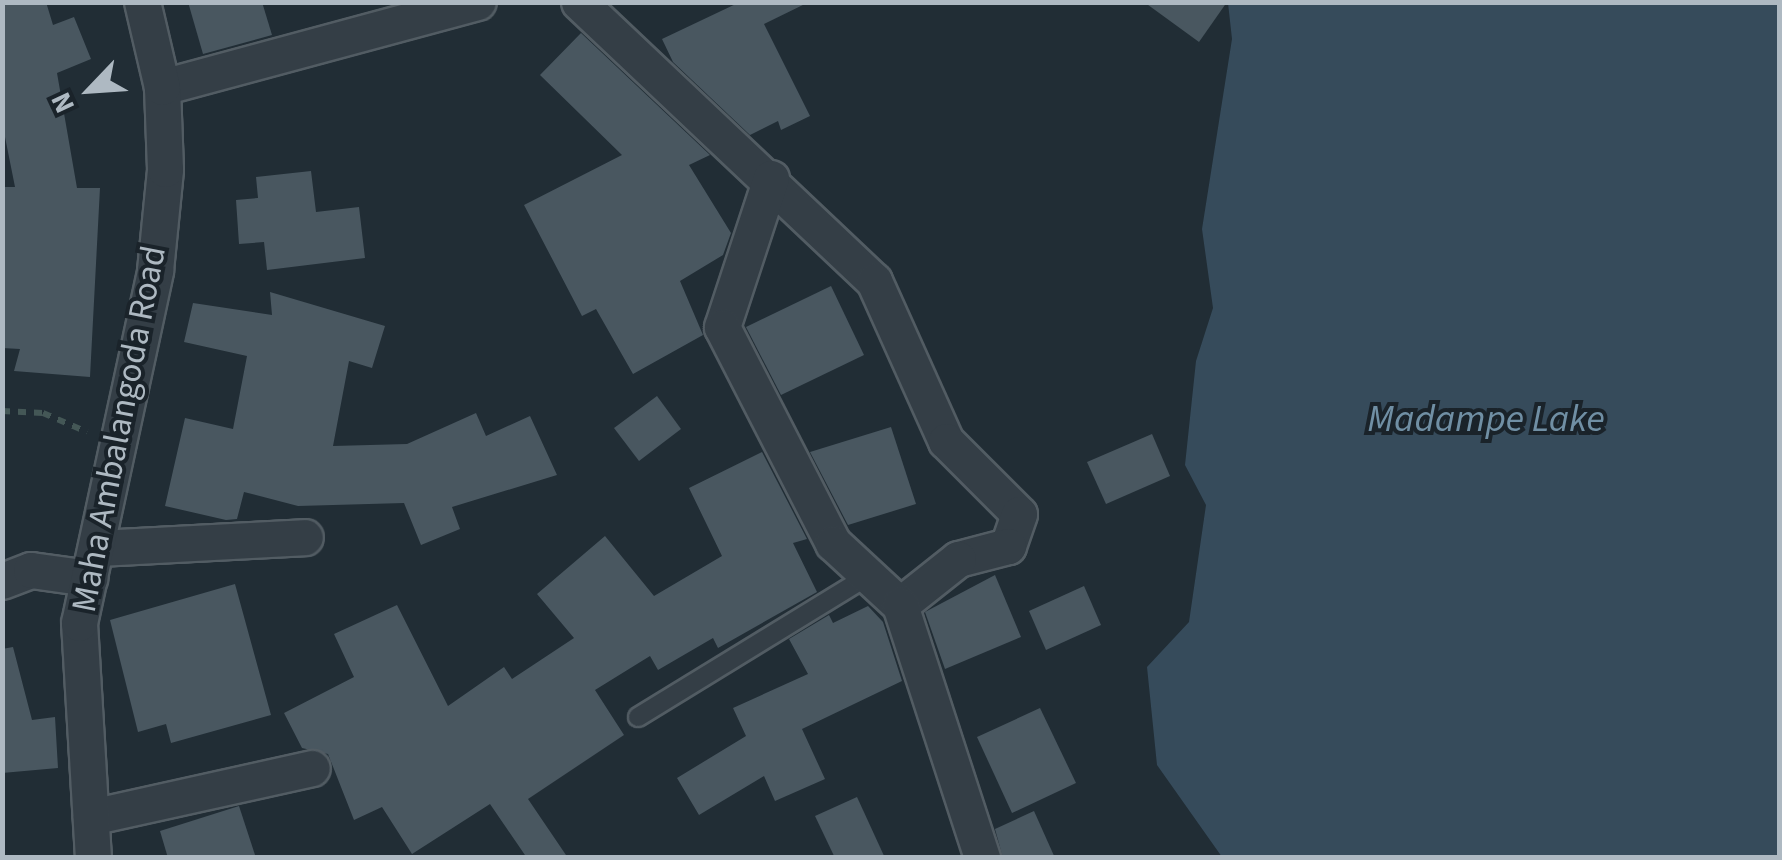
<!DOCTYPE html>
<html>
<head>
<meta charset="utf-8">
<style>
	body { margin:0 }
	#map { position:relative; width:1782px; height:860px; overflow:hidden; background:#212d35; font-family:"Source Sans 3",sans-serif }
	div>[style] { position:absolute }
	.water>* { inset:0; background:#364b5b }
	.building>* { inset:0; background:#495760 }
	.path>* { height:6px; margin-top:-3px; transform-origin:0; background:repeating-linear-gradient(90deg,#445756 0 8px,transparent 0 16px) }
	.roads { filter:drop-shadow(2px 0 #525c63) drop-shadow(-2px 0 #525c63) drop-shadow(0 2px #525c63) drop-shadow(0 -2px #525c63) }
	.lane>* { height:18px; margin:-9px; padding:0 9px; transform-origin:9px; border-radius:9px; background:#343e46 }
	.street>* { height:35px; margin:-17.5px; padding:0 17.5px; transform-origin:17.5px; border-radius:17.5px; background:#343e46 }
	span { translate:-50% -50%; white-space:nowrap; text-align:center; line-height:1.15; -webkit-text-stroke:8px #1a232a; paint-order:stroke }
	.street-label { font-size:35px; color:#aeb9c2 }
	.water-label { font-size:38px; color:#708fa4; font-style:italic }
	.frame { position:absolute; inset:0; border:5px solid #aeb9c2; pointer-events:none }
	.north { position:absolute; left:40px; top:40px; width:100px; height:100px; -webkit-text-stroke:8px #1a232a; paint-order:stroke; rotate:245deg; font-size:28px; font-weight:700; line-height:40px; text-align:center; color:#aeb9c2 }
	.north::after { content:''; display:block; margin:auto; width:35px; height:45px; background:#aeb9c2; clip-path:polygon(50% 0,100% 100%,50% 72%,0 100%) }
</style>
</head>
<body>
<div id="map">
	<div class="water">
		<i style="clip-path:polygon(1228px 3px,1779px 3px,1779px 857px,1222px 857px,1157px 765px,1147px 667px,1189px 622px,1206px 505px,1185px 465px,1196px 361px,1213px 308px,1202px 229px,1232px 39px)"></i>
	</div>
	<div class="building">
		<i style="clip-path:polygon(2px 2px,46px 2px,53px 25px,74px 17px,91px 59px,57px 73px,77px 188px,100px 188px,90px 377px,14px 371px,20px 349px,2px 348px,2px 187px,15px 187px,2px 122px)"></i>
		<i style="clip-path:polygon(188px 2px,262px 2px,272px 35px,203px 54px)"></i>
		<i style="clip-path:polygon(740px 2px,809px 2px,764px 24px,810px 116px,781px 130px,778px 121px,750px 135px,673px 62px,662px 39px)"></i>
		<i style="clip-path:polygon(1144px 2px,1227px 2px,1199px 42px)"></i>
		<i style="clip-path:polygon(581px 33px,710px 155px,689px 165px,731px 233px,723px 255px,680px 281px,703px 335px,633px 374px,596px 309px,582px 316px,524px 205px,622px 155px,540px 75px)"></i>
		<i style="clip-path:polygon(311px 171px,316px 212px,359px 207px,365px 258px,267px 270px,264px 242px,239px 244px,236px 200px,258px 198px,256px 177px)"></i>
		<i style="clip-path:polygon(831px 286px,864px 355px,781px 395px,746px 327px)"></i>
		<i style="clip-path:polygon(270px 292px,385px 326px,372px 368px,349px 361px,333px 446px,407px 444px,476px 413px,486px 436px,530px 416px,557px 475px,452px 507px,460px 529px,421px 545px,404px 503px,298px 506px,244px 492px,237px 519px,226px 520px,165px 506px,185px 418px,233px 429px,247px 356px,184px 342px,193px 303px,272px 315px)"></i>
		<i style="clip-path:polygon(657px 396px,681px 429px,639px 461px,614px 428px)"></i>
		<i style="clip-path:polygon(891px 427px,916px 504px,848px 525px,810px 452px)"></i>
		<i style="clip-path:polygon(1152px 434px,1170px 476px,1106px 504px,1087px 462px)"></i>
		<i style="clip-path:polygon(762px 452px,807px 539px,793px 543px,817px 592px,718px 648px,713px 638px,658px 670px,650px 656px,595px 690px,624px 735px,528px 799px,568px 858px,527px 858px,490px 804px,412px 854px,382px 807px,354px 820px,328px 754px,302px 748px,284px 713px,354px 677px,334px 634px,397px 605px,448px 706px,504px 667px,512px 679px,574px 638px,537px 594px,605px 536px,654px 596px,722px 556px,689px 488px)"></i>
		<i style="clip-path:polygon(995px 575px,1021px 637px,945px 669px,925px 612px)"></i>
		<i style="clip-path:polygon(235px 584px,271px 715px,171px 743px,166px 724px,138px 732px,110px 620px)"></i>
		<i style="clip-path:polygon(1084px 586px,1101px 625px,1046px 650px,1029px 611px)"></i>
		<i style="clip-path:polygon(868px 606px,883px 622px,902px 681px,802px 729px,825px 779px,775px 801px,764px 776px,699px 815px,677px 778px,746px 736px,733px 708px,808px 674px,789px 639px,829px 615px,833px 623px)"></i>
		<i style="clip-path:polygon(13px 647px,32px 720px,55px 717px,58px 768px,2px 773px,2px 649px)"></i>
		<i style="clip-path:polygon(1040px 708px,1076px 783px,1012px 813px,977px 737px)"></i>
		<i style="clip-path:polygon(857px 797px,885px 858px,835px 858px,815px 816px)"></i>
		<i style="clip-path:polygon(239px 806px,256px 858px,168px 858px,160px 831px)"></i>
		<i style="clip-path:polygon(1034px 811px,1055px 858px,1003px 858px,995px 829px)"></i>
	</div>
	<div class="path">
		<i style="left:2px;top:411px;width:41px;rotate:2.8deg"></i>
		<i style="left:43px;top:413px;width:48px;rotate:23.4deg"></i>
	</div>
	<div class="roads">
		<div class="lane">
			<i style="left:638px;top:717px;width:272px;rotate:-31.5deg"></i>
		</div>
		<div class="street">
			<i style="left:579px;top:2px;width:406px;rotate:43.4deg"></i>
			<i style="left:874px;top:281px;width:175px;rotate:65.8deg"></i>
			<i style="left:946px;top:441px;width:103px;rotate:45deg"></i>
			<i style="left:1019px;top:514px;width:34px;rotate:109deg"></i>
			<i style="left:1008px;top:546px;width:52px;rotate:165.4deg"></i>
			<i style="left:958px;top:559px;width:74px;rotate:141.6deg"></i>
			<i style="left:162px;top:87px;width:327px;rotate:-15.1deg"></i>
			<i style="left:771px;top:178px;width:157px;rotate:108.2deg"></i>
			<i style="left:722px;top:327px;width:243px;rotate:62.8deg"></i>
			<i style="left:833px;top:543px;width:91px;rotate:42.8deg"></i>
			<i style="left:900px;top:605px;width:266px;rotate:72deg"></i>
			<i style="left:97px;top:548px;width:208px;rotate:-3deg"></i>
			<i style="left:2px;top:581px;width:31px;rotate:-21deg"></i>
			<i style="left:31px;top:570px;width:59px;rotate:7.9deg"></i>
			<i style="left:91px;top:817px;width:226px;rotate:-12.5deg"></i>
			<i style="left:93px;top:858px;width:235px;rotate:-93.4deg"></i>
			<i style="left:79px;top:623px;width:361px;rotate:-77.8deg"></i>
			<i style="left:155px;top:270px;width:101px;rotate:-84.3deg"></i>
			<i style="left:165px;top:169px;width:82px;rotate:-92.1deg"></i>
			<i style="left:162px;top:87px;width:87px;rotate:-103.2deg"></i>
		</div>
	</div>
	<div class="street-label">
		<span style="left:119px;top:429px;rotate:-79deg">Maha Ambalangoda Road</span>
	</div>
	<div class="water-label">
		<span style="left:1486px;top:420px">Madampe Lake</span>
	</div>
	<div class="frame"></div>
	<div class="north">N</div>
</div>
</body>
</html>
